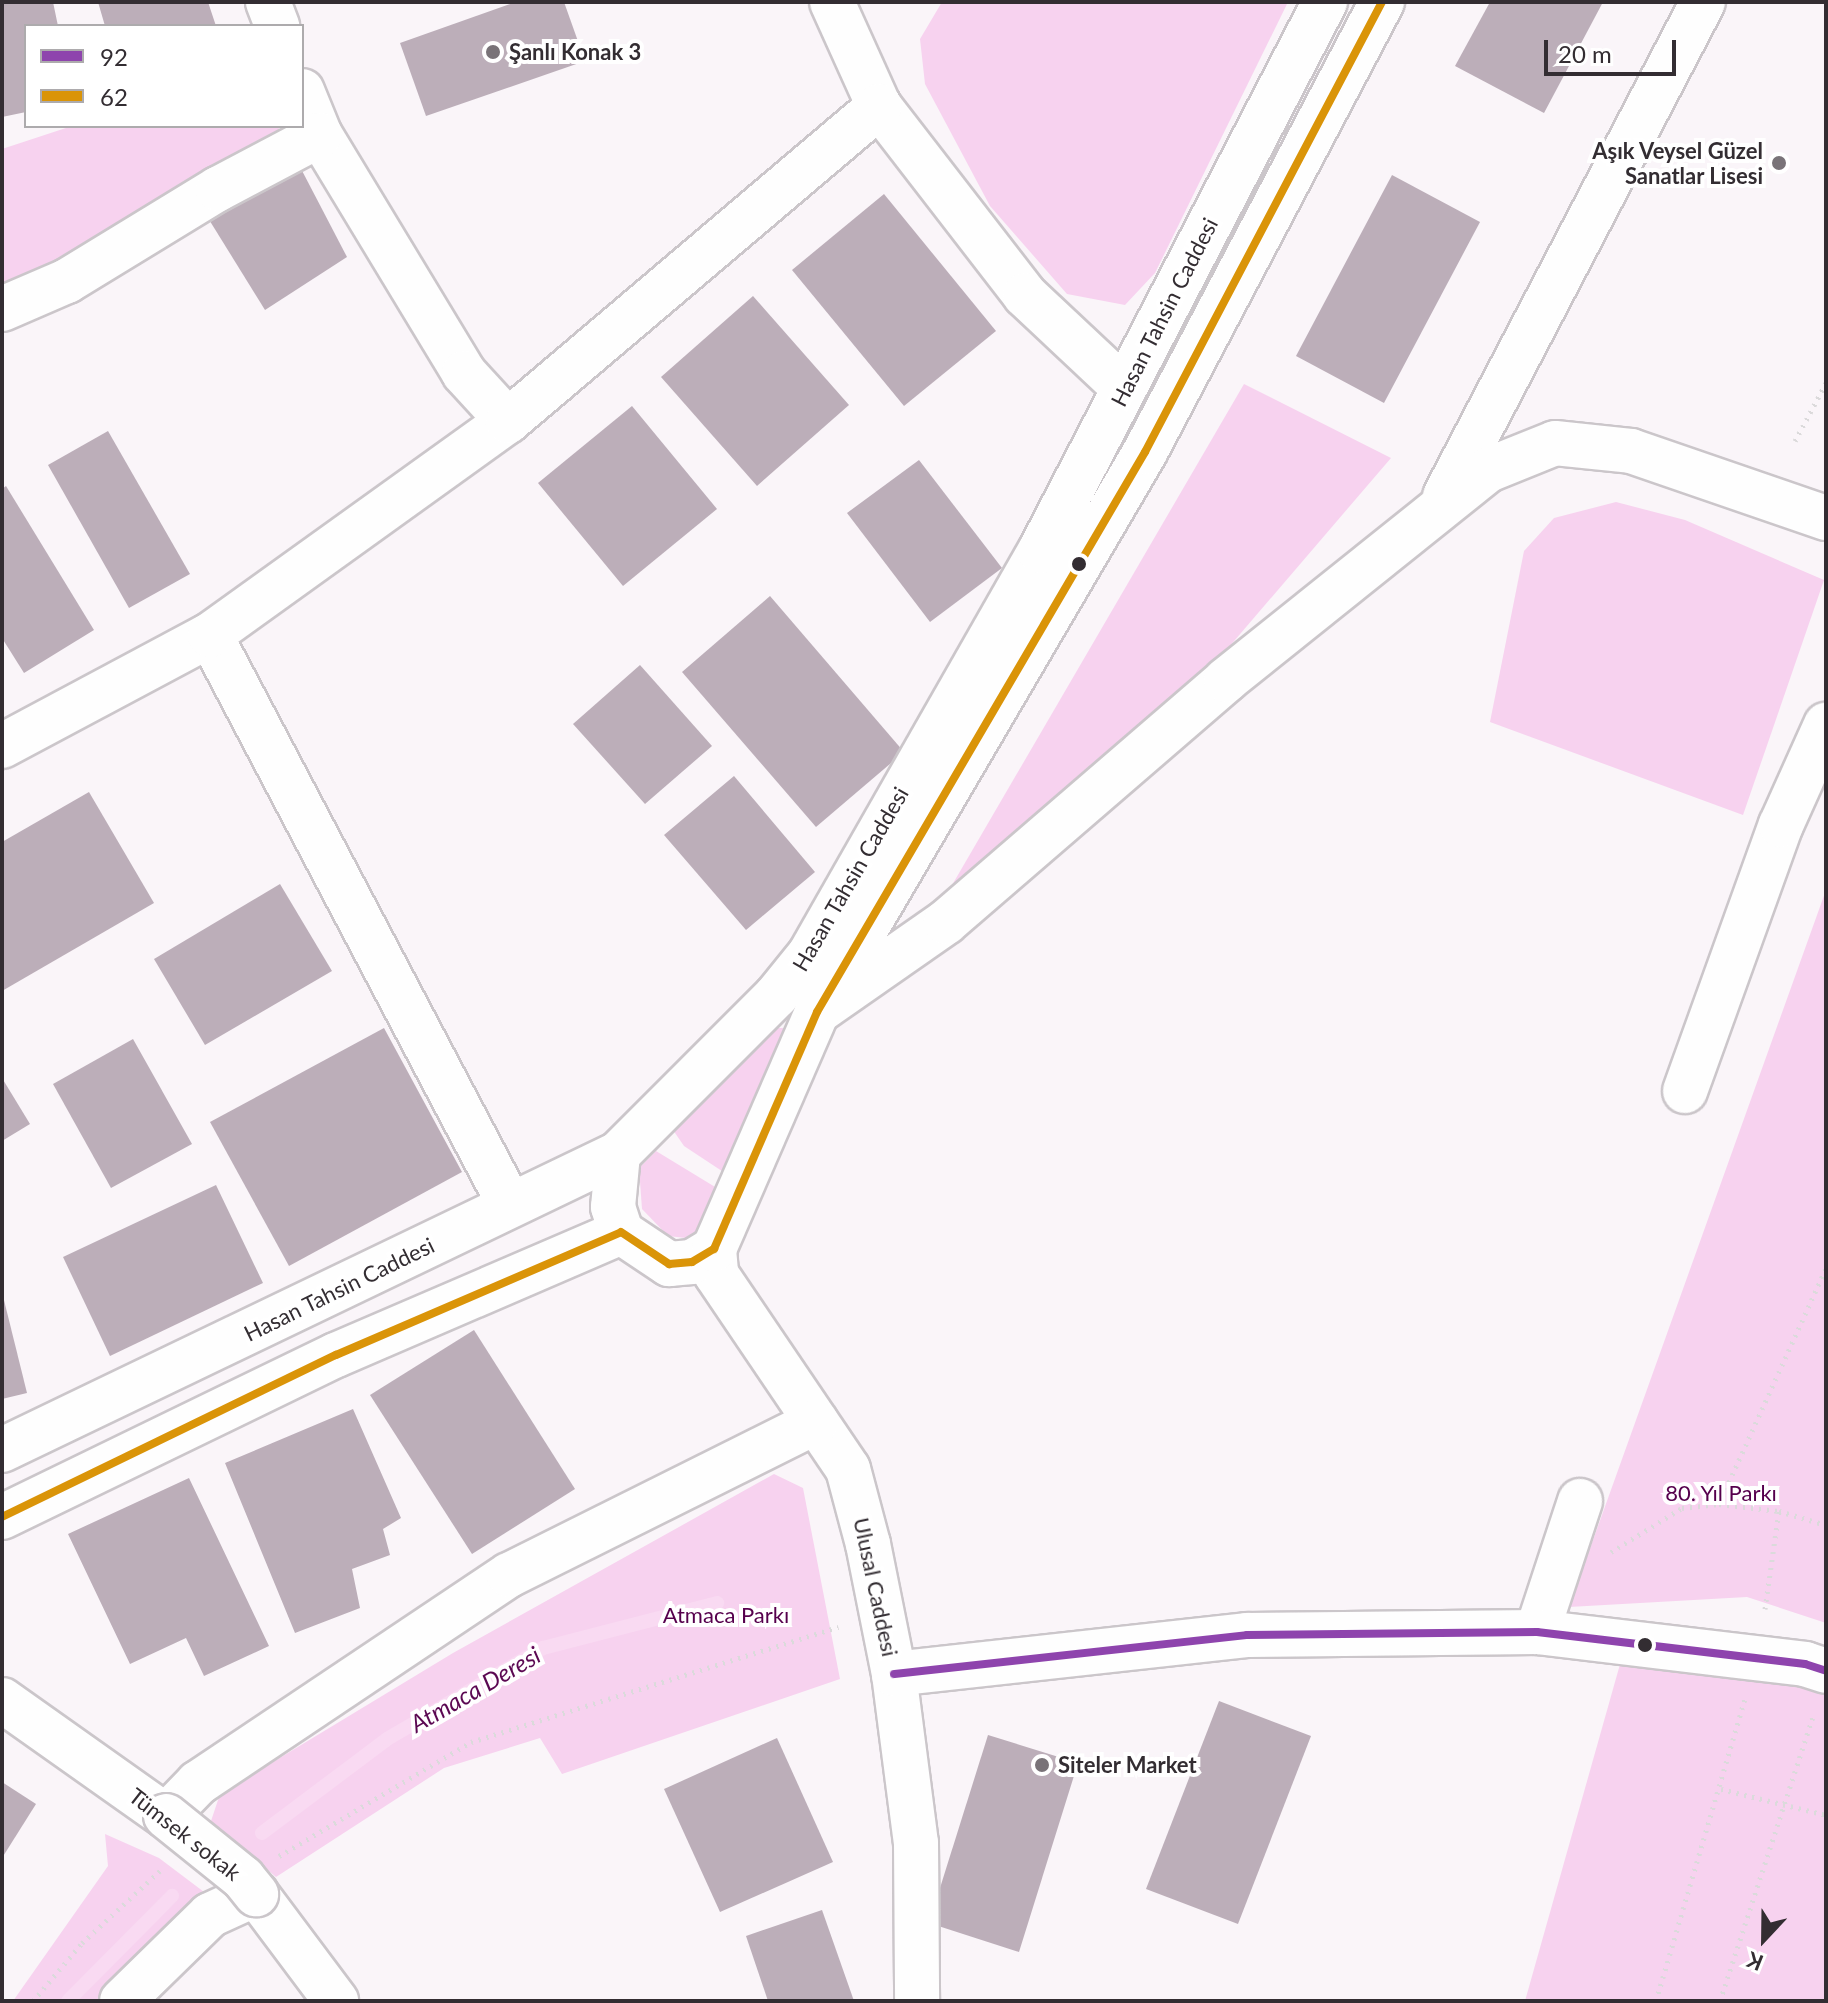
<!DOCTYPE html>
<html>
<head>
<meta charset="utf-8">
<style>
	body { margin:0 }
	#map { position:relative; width:1828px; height:2003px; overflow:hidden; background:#faf5f9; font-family:Lato,sans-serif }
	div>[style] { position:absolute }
	.green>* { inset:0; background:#f7d2ef }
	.stream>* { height:14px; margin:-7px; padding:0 7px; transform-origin:7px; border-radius:7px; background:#f9daf2 }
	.building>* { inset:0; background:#bcaeb9 }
	.path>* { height:5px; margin-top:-2.5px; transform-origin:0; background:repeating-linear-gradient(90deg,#dbdadb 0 2px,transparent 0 8px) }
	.roads { filter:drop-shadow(2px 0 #cbc6ca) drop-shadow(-2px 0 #cbc6ca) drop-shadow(0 2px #cbc6ca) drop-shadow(0 -2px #cbc6ca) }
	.minor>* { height:44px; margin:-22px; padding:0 22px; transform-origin:22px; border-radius:22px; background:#fefefe }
	.major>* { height:44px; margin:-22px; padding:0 22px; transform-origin:22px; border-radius:22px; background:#fefefe }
	.bridges { filter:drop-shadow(2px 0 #cbc6ca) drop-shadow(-2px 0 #cbc6ca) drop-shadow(0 2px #cbc6ca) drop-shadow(0 -2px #cbc6ca) }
	.minor-bridge>* { height:44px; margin:-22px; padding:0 22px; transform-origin:22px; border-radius:22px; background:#fefefe }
	.bus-1>* { height:8px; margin:-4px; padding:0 4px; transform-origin:4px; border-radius:4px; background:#8e44ad }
	.bus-2>* { height:8px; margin:-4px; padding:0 4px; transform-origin:4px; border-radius:4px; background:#da9408 }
	.dots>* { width:22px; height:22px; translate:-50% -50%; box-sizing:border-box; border:4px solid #fff; border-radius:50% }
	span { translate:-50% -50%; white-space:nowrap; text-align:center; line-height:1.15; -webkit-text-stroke:8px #fff; paint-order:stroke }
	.poi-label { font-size:22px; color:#332d32; font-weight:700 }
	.left { translate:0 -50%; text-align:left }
	.right { translate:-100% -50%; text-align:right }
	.street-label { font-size:22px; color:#332d32 }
	.park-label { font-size:22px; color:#56004d }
	.water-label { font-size:24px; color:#5b0852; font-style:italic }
	.frame { position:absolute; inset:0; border:4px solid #332d32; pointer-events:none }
	.legend { position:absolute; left:24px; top:24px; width:280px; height:104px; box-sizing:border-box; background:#fff; border:2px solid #adabad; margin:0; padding:10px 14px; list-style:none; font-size:24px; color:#332d32 }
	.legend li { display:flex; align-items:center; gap:16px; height:40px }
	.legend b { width:40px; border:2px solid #adabad }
	.north { position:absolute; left:1724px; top:1899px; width:80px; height:80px; -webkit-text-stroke:6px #fff; paint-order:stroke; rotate:202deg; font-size:22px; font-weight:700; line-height:32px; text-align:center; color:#332d32 }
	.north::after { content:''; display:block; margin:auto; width:28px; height:36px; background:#332d32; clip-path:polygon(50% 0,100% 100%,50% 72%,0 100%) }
	.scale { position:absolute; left:1544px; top:40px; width:132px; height:36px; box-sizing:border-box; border:4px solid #332d32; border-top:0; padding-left:10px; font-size:24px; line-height:28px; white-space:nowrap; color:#332d32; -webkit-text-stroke:6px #fff; paint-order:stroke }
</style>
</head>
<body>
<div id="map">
	<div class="green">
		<i style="clip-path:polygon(942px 2px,1288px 2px,1155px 273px,1125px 305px,1067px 294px,990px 206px,925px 84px,920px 39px)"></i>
		<i style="clip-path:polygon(72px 126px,280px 126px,277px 133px,73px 253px,2px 284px,2px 149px)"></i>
		<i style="clip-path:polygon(1244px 384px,1391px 458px,1211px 668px,948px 892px)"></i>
		<i style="clip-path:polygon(1616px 502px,1685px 520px,1824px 580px,1743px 815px,1490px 722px,1524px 551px,1554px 518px)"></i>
		<i style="clip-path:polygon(1826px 890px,1826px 1623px,1747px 1597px,1569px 1607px)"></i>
		<i style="clip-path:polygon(777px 1028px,786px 1028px,734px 1179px,684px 1146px,673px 1130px)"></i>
		<i style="clip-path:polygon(656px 1151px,725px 1193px,695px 1239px,668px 1236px,642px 1209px,639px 1168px)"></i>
		<i style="clip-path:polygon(774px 1474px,803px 1488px,840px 1679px,562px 1774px,540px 1738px,444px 1768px,276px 1877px,211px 1821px,220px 1794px,453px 1653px)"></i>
		<i style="clip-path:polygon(1626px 1643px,1826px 1671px,1826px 2001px,1525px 2001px)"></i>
		<i style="clip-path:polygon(105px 1834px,159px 1858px,212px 1898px,122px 2001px,13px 2001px,108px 1866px)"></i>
	</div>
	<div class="stream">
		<i style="left:262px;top:1833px;width:156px;rotate:-36.9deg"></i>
		<i style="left:387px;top:1739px;width:181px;rotate:-30.3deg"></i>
		<i style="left:543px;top:1648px;width:180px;rotate:-14.5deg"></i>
		<i style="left:68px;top:2001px;width:148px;rotate:-45.3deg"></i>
	</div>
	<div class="building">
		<i style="clip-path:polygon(2px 2px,53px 2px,58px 26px,26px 26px,26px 112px,2px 117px)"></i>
		<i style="clip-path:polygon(98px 2px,208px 2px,216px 26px,105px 26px)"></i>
		<i style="clip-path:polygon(516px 2px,564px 2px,585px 61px,426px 116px,400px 43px)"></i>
		<i style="clip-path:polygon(1490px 2px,1603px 2px,1544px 113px,1455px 66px)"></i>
		<i style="clip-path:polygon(298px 163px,347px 257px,265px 310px,208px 218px)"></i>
		<i style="clip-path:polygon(1392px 175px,1480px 222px,1384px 403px,1296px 356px)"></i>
		<i style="clip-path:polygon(884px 194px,996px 331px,904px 406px,792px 270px)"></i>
		<i style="clip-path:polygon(753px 296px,849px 405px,757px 486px,661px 377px)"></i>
		<i style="clip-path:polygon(632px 406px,717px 509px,623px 586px,538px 483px)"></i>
		<i style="clip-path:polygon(108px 431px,190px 574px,129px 608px,48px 465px)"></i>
		<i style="clip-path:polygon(919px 460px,1002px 568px,930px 622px,847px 513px)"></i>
		<i style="clip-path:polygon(6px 486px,94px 630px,24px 673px,2px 638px,2px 489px)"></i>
		<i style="clip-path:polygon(770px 596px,904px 752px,816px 827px,682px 672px)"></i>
		<i style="clip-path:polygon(640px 665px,712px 746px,645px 804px,573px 724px)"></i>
		<i style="clip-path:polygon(734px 776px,815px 872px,746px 930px,664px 835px)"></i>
		<i style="clip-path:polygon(89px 792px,154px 903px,2px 991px,2px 842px)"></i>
		<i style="clip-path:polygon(280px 884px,332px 971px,205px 1045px,154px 959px)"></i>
		<i style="clip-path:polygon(384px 1028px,462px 1172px,289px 1266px,210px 1122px)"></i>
		<i style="clip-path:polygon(133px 1039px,192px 1144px,111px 1188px,53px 1084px)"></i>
		<i style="clip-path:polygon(2px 1078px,30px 1124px,2px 1141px)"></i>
		<i style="clip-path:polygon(216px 1185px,263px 1283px,110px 1356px,63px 1257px)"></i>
		<i style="clip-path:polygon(2px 1292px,27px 1393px,2px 1399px)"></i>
		<i style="clip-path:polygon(474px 1330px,575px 1489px,472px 1554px,370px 1395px)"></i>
		<i style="clip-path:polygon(353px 1409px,401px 1518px,383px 1529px,390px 1555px,352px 1569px,360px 1608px,295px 1633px,225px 1463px)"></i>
		<i style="clip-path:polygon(189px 1478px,269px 1646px,204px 1676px,186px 1638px,130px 1664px,68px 1534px)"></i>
		<i style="clip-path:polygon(1219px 1701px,1311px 1736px,1238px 1924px,1146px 1889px)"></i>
		<i style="clip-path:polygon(988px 1735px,1078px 1763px,1019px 1952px,929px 1923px)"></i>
		<i style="clip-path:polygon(777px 1738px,833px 1862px,720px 1912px,664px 1789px)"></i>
		<i style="clip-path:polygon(2px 1782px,36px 1804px,2px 1858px)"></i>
		<i style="clip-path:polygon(822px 1910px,854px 2001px,768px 2001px,746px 1936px)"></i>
	</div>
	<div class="path">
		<i style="left:1795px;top:441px;width:66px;rotate:-61.9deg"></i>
		<i style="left:1719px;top:1504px;width:259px;rotate:-65.6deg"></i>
		<i style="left:1611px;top:1552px;width:84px;rotate:-31.8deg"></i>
		<i style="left:1682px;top:1508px;width:37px;rotate:-6deg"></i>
		<i style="left:1719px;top:1504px;width:60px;rotate:6.7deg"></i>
		<i style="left:1779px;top:1511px;width:49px;rotate:16.6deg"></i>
		<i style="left:1765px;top:1609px;width:99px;rotate:-81.9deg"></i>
		<i style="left:1721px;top:1789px;width:108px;rotate:13.9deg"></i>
		<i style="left:279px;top:1856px;width:223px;rotate:-30.7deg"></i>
		<i style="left:471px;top:1742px;width:385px;rotate:-17.4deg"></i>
		<i style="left:33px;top:2001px;width:76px;rotate:-49.8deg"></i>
		<i style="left:82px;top:1943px;width:110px;rotate:-42.8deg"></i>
		<i style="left:1656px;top:2001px;width:315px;rotate:-73.6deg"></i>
		<i style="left:1720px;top:2001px;width:303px;rotate:-71.9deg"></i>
	</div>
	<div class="roads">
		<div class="minor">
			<i style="left:268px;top:2px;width:26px;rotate:69deg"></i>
			<i style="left:832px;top:2px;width:114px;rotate:65.7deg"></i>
			<i style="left:879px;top:106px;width:239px;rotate:52.3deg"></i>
			<i style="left:1025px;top:295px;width:136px;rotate:43.2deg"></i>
			<i style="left:302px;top:91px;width:48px;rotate:67.8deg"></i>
			<i style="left:320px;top:135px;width:278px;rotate:58.8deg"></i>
			<i style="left:464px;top:373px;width:65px;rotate:47.5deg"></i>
			<i style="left:2px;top:309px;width:71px;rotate:-23.3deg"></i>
			<i style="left:67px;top:281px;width:177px;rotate:-31.4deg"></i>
			<i style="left:218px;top:189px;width:115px;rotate:-27.9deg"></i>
			<i style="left:1445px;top:496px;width:557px;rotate:-62.42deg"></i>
			<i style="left:210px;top:635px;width:644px;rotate:62.24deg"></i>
			<i style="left:2px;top:746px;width:236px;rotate:-28.1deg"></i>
			<i style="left:210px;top:635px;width:367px;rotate:-35.7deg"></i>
			<i style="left:508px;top:421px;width:487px;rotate:-40.3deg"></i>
			<i style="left:817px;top:1012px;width:157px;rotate:-34.9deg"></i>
			<i style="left:946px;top:922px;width:370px;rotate:-40.8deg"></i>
			<i style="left:1226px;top:680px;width:336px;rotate:-38.7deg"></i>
			<i style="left:1488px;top:470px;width:72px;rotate:-21.9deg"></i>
			<i style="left:1555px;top:443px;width:76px;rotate:6deg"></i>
			<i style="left:1631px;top:451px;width:206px;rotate:19deg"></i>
			<i style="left:1685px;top:1091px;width:283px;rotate:-70.2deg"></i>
			<i style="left:1781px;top:825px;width:110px;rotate:-65.8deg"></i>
			<i style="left:714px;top:1249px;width:25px;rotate:85deg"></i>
			<i style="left:716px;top:1274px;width:235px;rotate:55.9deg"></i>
			<i style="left:848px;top:1469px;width:78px;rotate:75.1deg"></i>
			<i style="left:868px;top:1544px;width:133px;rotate:78.7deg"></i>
			<i style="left:894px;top:1674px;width:170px;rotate:82.6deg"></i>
			<i style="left:916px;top:1843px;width:158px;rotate:89.6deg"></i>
			<i style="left:1537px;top:1632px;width:138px;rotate:-71.8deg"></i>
			<i style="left:894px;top:1674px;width:355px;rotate:-6.3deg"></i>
			<i style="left:1247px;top:1635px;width:290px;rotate:-0.6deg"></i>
			<i style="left:1537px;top:1632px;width:270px;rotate:6.8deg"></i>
			<i style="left:1805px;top:1664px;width:22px;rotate:18deg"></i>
			<i style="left:2px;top:1700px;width:201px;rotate:35.3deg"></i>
			<i style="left:166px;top:1816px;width:46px;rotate:-45.9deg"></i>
			<i style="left:198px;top:1783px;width:374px;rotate:-33.8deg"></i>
			<i style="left:509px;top:1575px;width:343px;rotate:-26.5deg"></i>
			<i style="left:122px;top:2001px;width:123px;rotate:-44.3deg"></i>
			<i style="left:210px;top:1915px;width:51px;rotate:-24.5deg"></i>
			<i style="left:256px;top:1894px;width:134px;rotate:53.2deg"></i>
		</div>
		<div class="major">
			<i style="left:618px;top:1154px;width:53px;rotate:95.4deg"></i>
			<i style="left:613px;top:1207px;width:26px;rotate:72deg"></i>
			<i style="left:2px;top:1450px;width:683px;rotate:-25.67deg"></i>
			<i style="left:618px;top:1154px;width:223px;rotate:-45deg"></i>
			<i style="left:776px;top:996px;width:54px;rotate:-51deg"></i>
			<i style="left:810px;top:954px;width:464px;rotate:-60.3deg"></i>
			<i style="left:1040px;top:551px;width:619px;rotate:-62.57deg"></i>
			<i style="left:2px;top:1517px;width:371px;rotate:-25.9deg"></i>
			<i style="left:336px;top:1355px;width:310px;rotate:-23.3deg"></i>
			<i style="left:621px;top:1232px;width:58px;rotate:33.7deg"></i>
			<i style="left:669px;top:1264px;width:23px;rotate:-5deg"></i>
			<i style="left:692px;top:1262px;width:26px;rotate:-31deg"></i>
			<i style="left:714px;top:1249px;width:258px;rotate:-66.5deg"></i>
			<i style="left:817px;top:1012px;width:649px;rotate:-59.64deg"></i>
			<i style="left:1145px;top:452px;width:509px;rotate:-62.23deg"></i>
		</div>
	</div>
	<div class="bridges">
		<div class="minor-bridge">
			<i style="left:166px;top:1816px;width:99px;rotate:38.8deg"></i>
			<i style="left:243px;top:1878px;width:21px;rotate:51deg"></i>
		</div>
	</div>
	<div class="bus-1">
		<i style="left:894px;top:1674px;width:355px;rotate:-6.3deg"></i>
		<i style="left:1247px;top:1635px;width:290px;rotate:-0.6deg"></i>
		<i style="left:1537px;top:1632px;width:270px;rotate:6.8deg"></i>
		<i style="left:1805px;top:1664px;width:22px;rotate:18deg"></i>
	</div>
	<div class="bus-2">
		<i style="left:2px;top:1517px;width:371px;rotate:-25.9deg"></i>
		<i style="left:336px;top:1355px;width:310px;rotate:-23.3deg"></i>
		<i style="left:621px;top:1232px;width:58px;rotate:33.7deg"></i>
		<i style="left:669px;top:1264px;width:23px;rotate:-5deg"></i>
		<i style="left:692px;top:1262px;width:26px;rotate:-31deg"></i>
		<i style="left:714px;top:1249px;width:258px;rotate:-66.5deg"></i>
		<i style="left:817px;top:1012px;width:649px;rotate:-59.64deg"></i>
		<i style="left:1145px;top:452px;width:509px;rotate:-62.23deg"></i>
	</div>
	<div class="dots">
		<i style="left:493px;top:52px;background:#797378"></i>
		<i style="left:1779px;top:163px;background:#797378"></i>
		<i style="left:1079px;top:564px;background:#332d32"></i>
		<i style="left:1645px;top:1645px;background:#332d32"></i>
		<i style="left:1042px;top:1765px;background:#797378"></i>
	</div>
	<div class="poi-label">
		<span class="left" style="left:509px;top:52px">Şanlı Konak 3</span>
		<span class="right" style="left:1763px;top:163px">Aşık Veysel Güzel<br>Sanatlar Lisesi</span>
		<span class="left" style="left:1058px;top:1765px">Siteler Market</span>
	</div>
	<div class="street-label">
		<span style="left:1164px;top:312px;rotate:-63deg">Hasan Tahsin Caddesi</span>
		<span style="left:850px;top:879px;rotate:-60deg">Hasan Tahsin Caddesi</span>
		<span style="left:339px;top:1289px;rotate:-26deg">Hasan Tahsin Caddesi</span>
		<span style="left:876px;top:1587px;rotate:78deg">Ulusal Caddesi</span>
		<span style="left:185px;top:1834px;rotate:38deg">Tümsek sokak</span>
	</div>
	<div class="park-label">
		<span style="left:1721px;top:1493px">80. Yıl Parkı</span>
		<span style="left:726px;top:1615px">Atmaca Parkı</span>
	</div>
	<div class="water-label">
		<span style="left:475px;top:1689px;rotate:-30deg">Atmaca Deresi</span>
	</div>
	<div class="frame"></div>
	<ul class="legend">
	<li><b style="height:10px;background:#8e44ad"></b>92</li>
	<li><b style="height:10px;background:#da9408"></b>62</li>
	</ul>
	<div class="north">K</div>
	<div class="scale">20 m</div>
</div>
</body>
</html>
